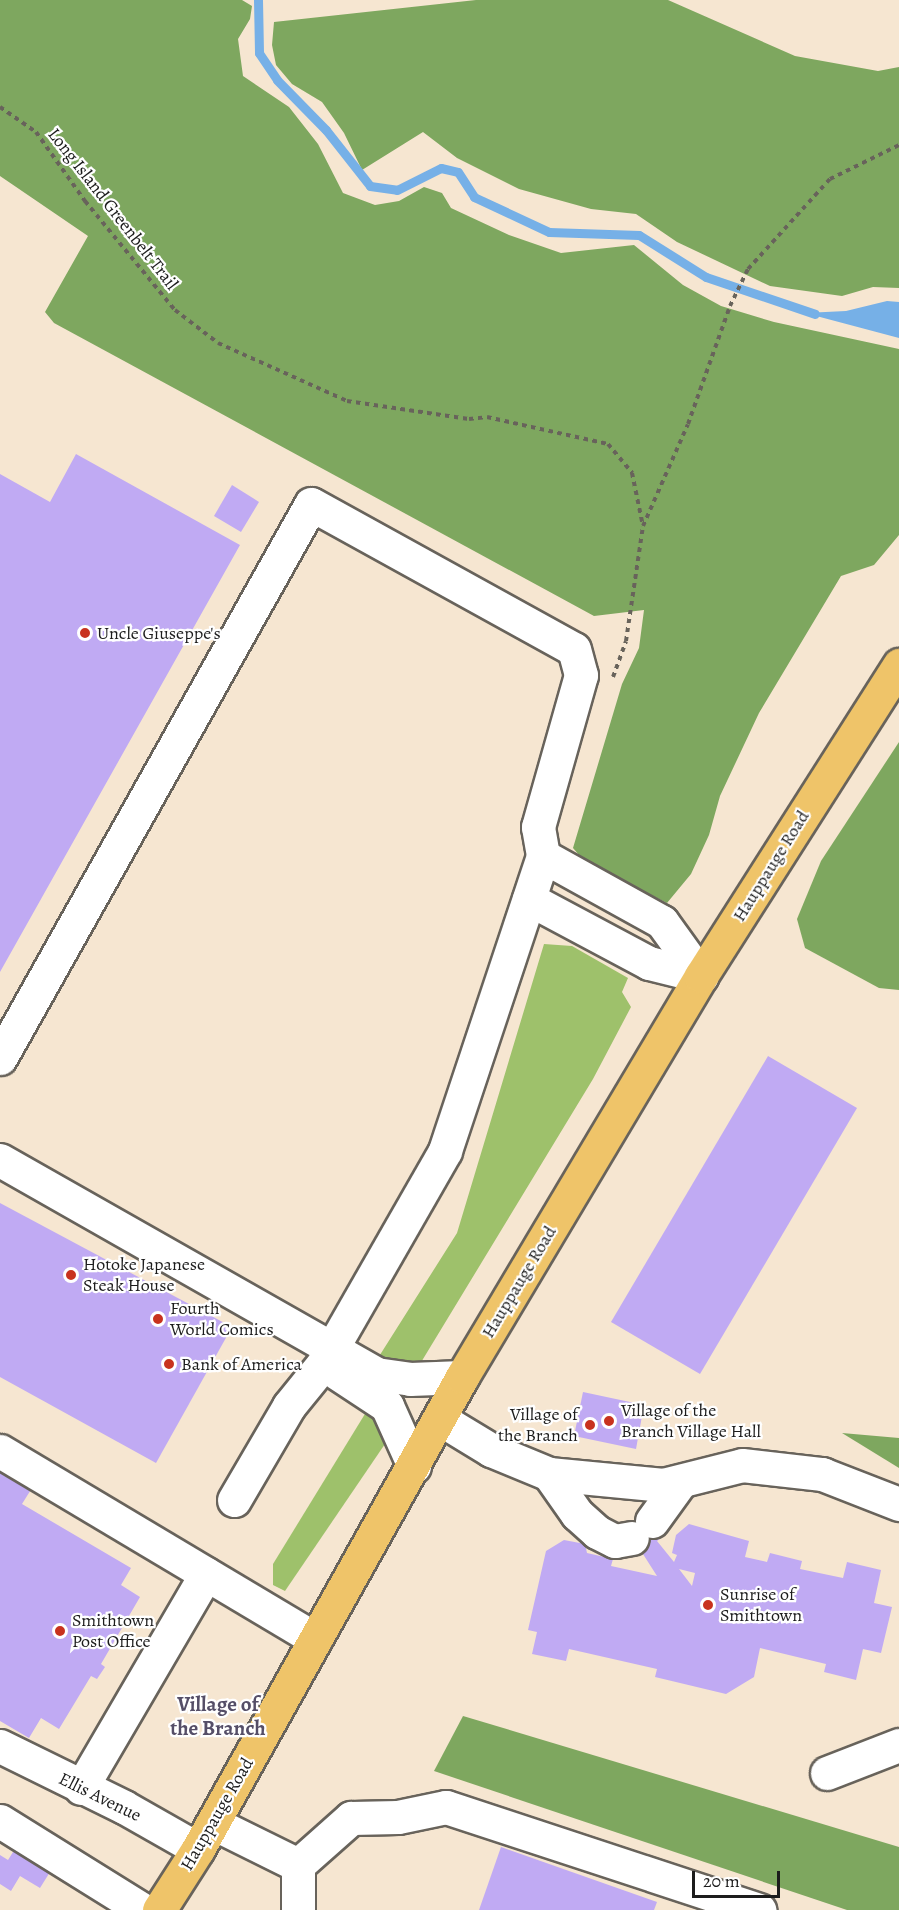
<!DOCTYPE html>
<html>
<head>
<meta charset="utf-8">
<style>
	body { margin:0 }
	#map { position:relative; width:899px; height:1910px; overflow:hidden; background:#f6e6d1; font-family:Alegreya,serif }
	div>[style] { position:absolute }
	.green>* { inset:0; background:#9ec16b }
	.forest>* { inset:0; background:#7ea75f }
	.water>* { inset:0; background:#76b0e7 }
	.stream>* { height:9px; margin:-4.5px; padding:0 4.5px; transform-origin:4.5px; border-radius:4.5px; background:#76b0e7 }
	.building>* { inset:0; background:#c0aaf3 }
	.path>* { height:4px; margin-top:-2px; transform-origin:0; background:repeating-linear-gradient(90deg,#68635b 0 4.5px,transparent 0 9px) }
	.roads { filter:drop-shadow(2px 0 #68635b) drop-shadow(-2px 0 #68635b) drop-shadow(0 2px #68635b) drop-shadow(0 -2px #68635b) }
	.minor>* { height:33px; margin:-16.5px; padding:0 16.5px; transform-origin:16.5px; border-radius:16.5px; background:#fff }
	.major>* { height:33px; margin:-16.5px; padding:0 16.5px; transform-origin:16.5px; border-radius:16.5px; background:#efc469 }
	.dots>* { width:16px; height:16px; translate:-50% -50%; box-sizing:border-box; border:3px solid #fff; border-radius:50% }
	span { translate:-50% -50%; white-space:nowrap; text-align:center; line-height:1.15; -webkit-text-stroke:4.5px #fff; paint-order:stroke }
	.street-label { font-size:18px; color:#1c1c1c }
	.poi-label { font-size:18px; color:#1c1c1c }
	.left { translate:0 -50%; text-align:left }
	.right { translate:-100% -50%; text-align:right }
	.quarter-label { font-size:21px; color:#554e67; font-weight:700 }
	.scale { position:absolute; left:692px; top:1871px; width:88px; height:27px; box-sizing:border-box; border:3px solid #1c1c1c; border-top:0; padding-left:8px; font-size:18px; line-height:21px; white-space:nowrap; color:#1c1c1c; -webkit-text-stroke:4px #fff; paint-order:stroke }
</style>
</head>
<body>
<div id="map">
	<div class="green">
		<i style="clip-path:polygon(544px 944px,572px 946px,628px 978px,622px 992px,631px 1007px,593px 1079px,420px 1364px,378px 1358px,457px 1233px)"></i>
		<i style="clip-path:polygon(368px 1409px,380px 1417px,387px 1441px,285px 1591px,273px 1585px,273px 1564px)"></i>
	</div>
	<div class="forest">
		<i style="clip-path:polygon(0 0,242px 0,252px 6px,250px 19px,238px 39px,243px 76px,289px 107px,318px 144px,343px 193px,375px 205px,399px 201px,424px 187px,442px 193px,451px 208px,509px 235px,561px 253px,634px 245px,683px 285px,721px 306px,774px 322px,899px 349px,899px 535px,874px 565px,841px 576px,759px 713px,720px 796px,709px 835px,691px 874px,667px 903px,585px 862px,573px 848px,622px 684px,639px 648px,644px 610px,594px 616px,54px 323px,45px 312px,88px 236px,0 176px)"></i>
		<i style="clip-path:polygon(476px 0,668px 0,795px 56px,878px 71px,899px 67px,899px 288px,873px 287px,842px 296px,770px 286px,677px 242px,636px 214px,591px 209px,519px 189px,457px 158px,423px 132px,362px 170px,344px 133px,322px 102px,292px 84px,276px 65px,272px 45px,274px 22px)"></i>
		<i style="clip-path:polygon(899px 742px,899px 990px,879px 988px,805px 948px,797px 919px,821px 861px)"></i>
		<i style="clip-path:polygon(842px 1433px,899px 1438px,899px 1468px)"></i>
		<i style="clip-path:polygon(463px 1716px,899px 1847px,899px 1910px,847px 1910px,434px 1771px)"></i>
	</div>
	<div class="water">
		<i style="clip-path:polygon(887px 301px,899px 302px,899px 338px,805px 313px,846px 311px)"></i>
	</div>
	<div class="stream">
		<i style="left:258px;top:0;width:53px;rotate:88.9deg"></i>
		<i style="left:259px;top:53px;width:32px;rotate:56deg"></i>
		<i style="left:277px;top:80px;width:70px;rotate:45.6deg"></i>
		<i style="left:326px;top:130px;width:71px;rotate:51.8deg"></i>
		<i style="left:370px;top:186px;width:27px;rotate:8deg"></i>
		<i style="left:397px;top:190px;width:49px;rotate:-26.6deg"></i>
		<i style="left:441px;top:168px;width:17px;rotate:13deg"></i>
		<i style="left:458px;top:172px;width:30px;rotate:57deg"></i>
		<i style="left:474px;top:197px;width:83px;rotate:25deg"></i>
		<i style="left:549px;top:232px;width:90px;rotate:1.9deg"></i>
		<i style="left:639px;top:235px;width:79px;rotate:32.1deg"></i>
		<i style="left:706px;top:277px;width:115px;rotate:18.7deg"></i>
	</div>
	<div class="building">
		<i style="clip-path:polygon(76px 454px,240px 545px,0 972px,0 474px,50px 502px)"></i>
		<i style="clip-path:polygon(232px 485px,259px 502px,241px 532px,214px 516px)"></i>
		<i style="clip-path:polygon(768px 1056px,857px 1108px,700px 1374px,611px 1322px)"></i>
		<i style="clip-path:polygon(0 1203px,232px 1327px,156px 1463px,0 1377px)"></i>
		<i style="clip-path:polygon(583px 1392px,644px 1405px,636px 1449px,574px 1436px)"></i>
		<i style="clip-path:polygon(0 1469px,32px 1488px,22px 1504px,131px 1568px,121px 1585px,140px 1597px,101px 1664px,105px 1667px,97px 1679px,91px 1676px,59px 1729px,41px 1718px,29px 1738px,0 1721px)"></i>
		<i style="clip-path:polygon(evenodd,648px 1513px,662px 1537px,657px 1541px,674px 1562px,677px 1555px,672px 1553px,676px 1535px,689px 1524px,749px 1541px,745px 1557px,767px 1562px,770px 1553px,802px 1561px,800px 1569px,843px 1578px,847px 1562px,881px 1570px,874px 1603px,892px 1607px,881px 1653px,863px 1649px,856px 1680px,824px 1672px,826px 1664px,760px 1648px,754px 1677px,726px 1694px,655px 1677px,657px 1669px,569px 1649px,566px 1661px,532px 1654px,537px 1632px,528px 1630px,546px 1551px,564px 1540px,585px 1544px,587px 1553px,613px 1559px,611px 1566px,657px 1576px,627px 1529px,648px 1513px,679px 1569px,695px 1573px,692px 1586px,679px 1569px)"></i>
		<i style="clip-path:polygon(20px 1841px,55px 1864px,40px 1888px,20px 1876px,11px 1891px,0 1884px,0 1855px,8px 1860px)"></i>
		<i style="clip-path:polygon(501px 1847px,657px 1902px,654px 1910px,479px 1910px)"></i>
	</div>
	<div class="path">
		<i style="left:0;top:107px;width:44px;rotate:34.8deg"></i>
		<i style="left:36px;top:132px;width:85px;rotate:54.6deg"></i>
		<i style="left:85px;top:201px;width:141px;rotate:50.5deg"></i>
		<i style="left:175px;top:310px;width:54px;rotate:37.5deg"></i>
		<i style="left:218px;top:343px;width:141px;rotate:24.2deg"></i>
		<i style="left:347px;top:401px;width:123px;rotate:8.4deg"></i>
		<i style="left:469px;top:419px;width:18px;rotate:-6deg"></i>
		<i style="left:487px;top:417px;width:124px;rotate:12.6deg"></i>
		<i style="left:608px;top:444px;width:38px;rotate:50deg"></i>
		<i style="left:632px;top:473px;width:54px;rotate:78.3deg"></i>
		<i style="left:643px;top:526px;width:111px;rotate:-66.2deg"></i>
		<i style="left:688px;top:424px;width:125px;rotate:-70.4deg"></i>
		<i style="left:730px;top:306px;width:41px;rotate:-64.1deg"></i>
		<i style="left:748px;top:269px;width:122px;rotate:-47.7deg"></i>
		<i style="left:830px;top:179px;width:77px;rotate:-26.2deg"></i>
		<i style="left:613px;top:677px;width:38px;rotate:-70deg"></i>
		<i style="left:626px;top:641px;width:116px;rotate:-81.6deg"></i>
	</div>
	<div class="roads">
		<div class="minor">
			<i style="left:543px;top:856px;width:136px;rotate:29deg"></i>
			<i style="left:662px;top:922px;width:67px;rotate:54.2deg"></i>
			<i style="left:529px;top:899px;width:136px;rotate:28.1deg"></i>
			<i style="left:649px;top:963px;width:54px;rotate:14deg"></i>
			<i style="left:0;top:1058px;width:635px;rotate:-60.69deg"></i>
			<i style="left:311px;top:504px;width:300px;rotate:28.9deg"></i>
			<i style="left:574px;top:649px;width:27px;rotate:75deg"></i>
			<i style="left:581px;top:675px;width:158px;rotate:105.8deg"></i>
			<i style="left:538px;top:827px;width:29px;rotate:80deg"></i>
			<i style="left:543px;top:856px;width:311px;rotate:108.4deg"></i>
			<i style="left:445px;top:1151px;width:245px;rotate:119.8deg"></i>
			<i style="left:323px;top:1364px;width:54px;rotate:129deg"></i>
			<i style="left:289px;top:1406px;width:109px;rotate:120.3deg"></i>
			<i style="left:0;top:1160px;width:433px;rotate:29.6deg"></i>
			<i style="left:376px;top:1374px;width:34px;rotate:8deg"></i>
			<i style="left:410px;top:1379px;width:52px;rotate:-2.2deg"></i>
			<i style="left:337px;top:1373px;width:60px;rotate:33.4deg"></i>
			<i style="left:387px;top:1406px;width:66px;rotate:65.8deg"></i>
			<i style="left:440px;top:1419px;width:60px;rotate:31.3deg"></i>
			<i style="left:491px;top:1450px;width:63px;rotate:22.5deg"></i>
			<i style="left:549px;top:1474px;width:115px;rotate:5.5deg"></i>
			<i style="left:663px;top:1485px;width:81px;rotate:-14.2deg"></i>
			<i style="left:742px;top:1465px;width:81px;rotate:6.4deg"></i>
			<i style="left:822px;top:1474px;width:83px;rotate:21.3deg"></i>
			<i style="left:0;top:1451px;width:367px;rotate:30.8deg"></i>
			<i style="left:549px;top:1474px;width:49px;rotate:55deg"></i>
			<i style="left:577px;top:1514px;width:27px;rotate:42deg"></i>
			<i style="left:597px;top:1532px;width:20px;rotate:27deg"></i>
			<i style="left:615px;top:1541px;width:17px;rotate:-10deg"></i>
			<i style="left:652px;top:1521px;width:49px;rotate:-54.1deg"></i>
			<i style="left:0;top:1746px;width:138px;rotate:26.2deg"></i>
			<i style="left:124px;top:1807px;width:85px;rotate:29.6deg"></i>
			<i style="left:827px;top:1773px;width:77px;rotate:-21.3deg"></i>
			<i style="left:81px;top:1788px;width:248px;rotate:-59.7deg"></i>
			<i style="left:0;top:1821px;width:168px;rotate:31.9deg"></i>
			<i style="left:213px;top:1823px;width:95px;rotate:26.3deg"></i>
			<i style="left:298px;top:1865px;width:45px;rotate:90deg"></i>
			<i style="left:298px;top:1865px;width:71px;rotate:-41.6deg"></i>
			<i style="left:351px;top:1818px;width:47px;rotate:-1.2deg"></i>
			<i style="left:398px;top:1817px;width:49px;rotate:-11.8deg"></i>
			<i style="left:446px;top:1807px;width:330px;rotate:18.2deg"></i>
		</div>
		<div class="major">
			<i style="left:159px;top:1910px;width:72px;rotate:-57.4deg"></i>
			<i style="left:198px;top:1849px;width:541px;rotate:-60.78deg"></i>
			<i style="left:462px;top:1377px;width:467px;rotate:-59.2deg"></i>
			<i style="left:701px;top:976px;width:369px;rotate:-57.5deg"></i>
		</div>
	</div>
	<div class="dots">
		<i style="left:85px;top:633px;background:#c8321e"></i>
		<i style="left:71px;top:1275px;background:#c8321e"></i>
		<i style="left:158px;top:1319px;background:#c8321e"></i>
		<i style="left:169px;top:1364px;background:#c8321e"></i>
		<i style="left:609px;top:1421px;background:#c8321e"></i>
		<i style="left:590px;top:1425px;background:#c8321e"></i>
		<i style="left:708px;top:1605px;background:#c8321e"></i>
		<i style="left:60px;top:1631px;background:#c8321e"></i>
	</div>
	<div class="street-label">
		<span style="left:113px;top:209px;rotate:52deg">Long Island Greenbelt Trail</span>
		<span style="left:771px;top:866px;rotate:-58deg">Hauppauge Road</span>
		<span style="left:519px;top:1282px;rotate:-59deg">Hauppauge Road</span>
		<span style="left:100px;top:1797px;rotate:26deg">Ellis Avenue</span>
		<span style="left:217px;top:1814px;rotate:-60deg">Hauppauge Road</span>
	</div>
	<div class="poi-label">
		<span class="left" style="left:97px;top:633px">Uncle Giuseppe's</span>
		<span class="left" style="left:83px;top:1275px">Hotoke Japanese<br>Steak House</span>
		<span class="left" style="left:170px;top:1319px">Fourth<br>World Comics</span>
		<span class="left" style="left:181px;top:1364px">Bank of America</span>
		<span class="left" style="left:621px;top:1421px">Village of the<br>Branch Village Hall</span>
		<span class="right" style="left:578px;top:1425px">Village of<br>the Branch</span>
		<span class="left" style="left:720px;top:1605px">Sunrise of<br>Smithtown</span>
		<span class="left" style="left:72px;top:1631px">Smithtown<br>Post Office</span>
	</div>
	<div class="quarter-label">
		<span style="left:218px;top:1716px">Village of<br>the Branch</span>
	</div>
	<div class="scale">20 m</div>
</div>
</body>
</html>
